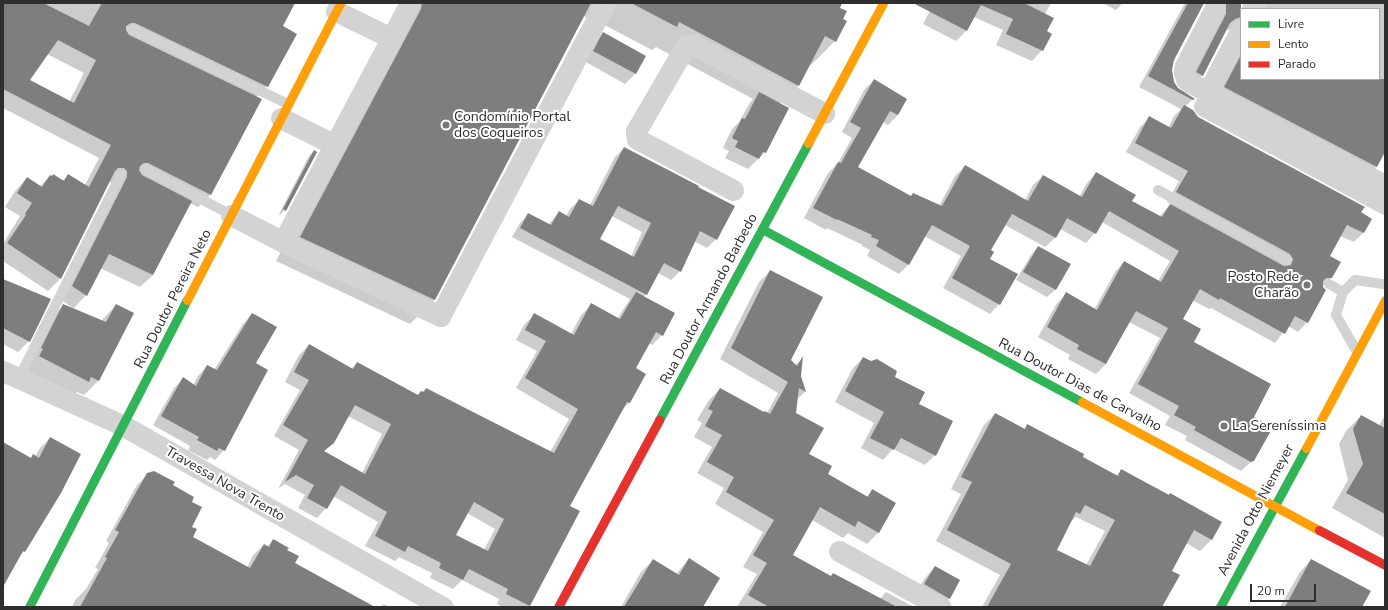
<!DOCTYPE html>
<html>
<head>
<meta charset="utf-8">
<style>
	body { margin:0 }
	#map { position:relative; width:1388px; height:610px; overflow:hidden; background:#fff; font-family:"Nunito Sans",sans-serif }
	div>[style] { position:absolute }
	.shadow>* { inset:0; background:#0003 }
	.building>* { inset:0; background:#7e7e7e }
	.lane>* { height:10px; margin:-5px; padding:0 5px; transform-origin:5px; border-radius:5px; background:#d3d3d3 }
	.street>* { height:21px; margin:-10.5px; padding:0 10.5px; transform-origin:10.5px; border-radius:10.5px; background:#d3d3d3 }
	.fast>* { height:9px; margin:-4.5px; padding:0 4.5px; transform-origin:4.5px; border-radius:4.5px; background:#30b455 }
	.slow>* { height:9px; margin:-4.5px; padding:0 4.5px; transform-origin:4.5px; border-radius:4.5px; background:#ff9f0a }
	.jam>* { height:9px; margin:-4.5px; padding:0 4.5px; transform-origin:4.5px; border-radius:4.5px; background:#e5322d }
	.dots>* { width:11px; height:11px; translate:-50% -50%; box-sizing:border-box; border:2px solid #fff; border-radius:50% }
	span { translate:-50% -50%; white-space:nowrap; text-align:center; line-height:1.15; -webkit-text-stroke:4px #fff; paint-order:stroke }
	.poi-label { font-size:14px; color:#2e2e2e }
	.left { translate:0 -50%; text-align:left }
	.right { translate:-100% -50%; text-align:right }
	.street-label { font-size:14px; color:#2e2e2e }
	.frame { position:absolute; inset:0; border:4px solid #2e2e2e; pointer-events:none }
	.legend { position:absolute; left:1240px; top:8px; width:140px; height:72px; box-sizing:border-box; background:#fff; border:1px solid #ababab; margin:0; padding:5px 7px; list-style:none; font-size:12px; color:#2e2e2e }
	.legend li { display:flex; align-items:center; gap:8px; height:20px }
	.legend b { width:20px; border:1px solid #ababab }
	.scale { position:absolute; left:1250px; top:584px; width:66px; height:18px; box-sizing:border-box; border:2px solid #2e2e2e; border-top:0; padding-left:5px; font-size:12px; line-height:14px; white-space:nowrap; color:#2e2e2e; -webkit-text-stroke:3px #fff; paint-order:stroke }
</style>
</head>
<body>
<div id="map">
	<div class="shadow">
		<i style="clip-path:polygon(evenodd,3px 3px,283px 3px,282px 27px,267px 86px,256px 97px,210px 195px,198px 207px,189px 203px,153px 275px,140px 287px,100px 268px,86px 295px,73px 309px,101px 321px,116px 305px,133px 314px,98px 381px,84px 395px,77px 392px,74px 395px,26px 371px,49px 319px,64px 305px,73px 308px,60px 299px,114px 184px,109px 181px,61px 278px,48px 291px,3px 261px,3px 244px,20px 216px,5px 207px,15px 191px,27px 178px,40px 186px,50px 176px,62px 181px,68px 175px,85px 185px,99px 158px,3px 108px,3px 3px,47px 54px,84px 73px,69px 102px,29px 81px,47px 54px)"></i>
		<i style="clip-path:polygon(411px 3px,841px 3px,839px 9px,842px 19px,835px 41px,811px 65px,809px 64px,798px 86px,779px 104px,765px 152px,748px 169px,725px 158px,729px 151px,723px 148px,732px 129px,739px 122px,749px 104px,753px 99px,656px 47px,652px 50px,595px 20px,592px 23px,584px 16px,434px 300px,410px 324px,276px 261px,397px 34px)"></i>
		<i style="clip-path:polygon(921px 3px,1051px 3px,1045px 14px,1046px 32px,1042px 50px,1032px 61px,996px 45px,1003px 30px,974px 17px,967px 30px,956px 41px,923px 24px,930px 11px)"></i>
		<i style="clip-path:polygon(1103px 3px,1123px 3px,1116px 10px)"></i>
		<i style="clip-path:polygon(1185px 3px,1204px 3px,1173px 60px,1171px 70px,1174px 83px,1177px 89px,1193px 99px,1185px 107px,1198px 117px,1360px 213px,1363px 233px,1354px 242px,1340px 236px,1329px 256px,1331px 278px,1322px 287px,1307px 322px,1298px 332px,1288px 326px,1275px 343px,1211px 308px,1209px 309px,1192px 300px,1182px 319px,1192px 343px,1252px 417px,1253px 460px,1241px 471px,1185px 440px,1187px 436px,1165px 425px,1170px 416px,1129px 393px,1160px 338px,1129px 322px,1106px 364px,1096px 374px,1068px 359px,1070px 355px,1038px 337px,1057px 303px,1067px 293px,1094px 310px,1115px 272px,1124px 262px,1158px 281px,1170px 261px,1102px 222px,1095px 233px,1086px 243px,1060px 229px,1055px 238px,1045px 247px,1005px 225px,989px 250px,989px 259px,999px 304px,990px 314px,943px 288px,961px 256px,924px 236px,908px 265px,899px 274px,867px 256px,870px 250px,862px 246px,863px 245px,827px 228px,826px 230px,804px 218px,828px 173px,838px 163px,852px 138px,842px 132px,864px 90px,874px 80px,906px 99px,898px 115px,888px 125px,883px 122px,856px 168px,910px 197px,913px 194px,939px 206px,955px 176px,965px 166px,1025px 200px,1033px 185px,1043px 176px,1079px 197px,1087px 183px,1096px 173px,1131px 201px,1159px 217px,1171px 204px,1167px 202px,1179px 181px,1126px 152px,1140px 127px,1149px 118px,1168px 128px,1174px 116px,1181px 109px,1139px 87px)"></i>
		<i style="clip-path:polygon(1220px 3px,1241px 3px,1239px 9px,1241px 20px,1232px 29px,1226px 30px,1202px 75px,1191px 87px,1185px 83px)"></i>
		<i style="clip-path:polygon(1245px 3px,1385px 3px,1385px 150px,1376px 167px,1365px 178px,1213px 99px,1241px 44px,1241px 79px,1379px 79px,1379px 9px,1254px 9px)"></i>
		<i style="clip-path:polygon(603px 33px,645px 56px,635px 74px,625px 84px,584px 61px,593px 43px)"></i>
		<i style="clip-path:polygon(evenodd,624px 148px,697px 187px,716px 239px,707px 248px,694px 241px,680px 271px,671px 280px,658px 273px,644px 297px,674px 314px,662px 335px,652px 345px,649px 343px,634px 369px,644px 374px,629px 403px,620px 412px,568px 506px,578px 512px,528px 607px,503px 607px,497px 604px,499px 599px,462px 580px,453px 589px,430px 578px,432px 573px,399px 557px,395px 561px,365px 546px,378px 522px,333px 496px,326px 508px,317px 518px,298px 508px,305px 495px,285px 484px,278px 489px,299px 450px,274px 436px,300px 390px,285px 382px,299px 355px,309px 345px,351px 369px,357px 363px,417px 396px,426px 389px,550px 452px,569px 419px,516px 388px,537px 351px,516px 340px,524px 325px,534px 315px,571px 334px,581px 315px,591px 305px,617px 319px,630px 299px,512px 237px,520px 223px,529px 214px,548px 225px,559px 212px,566px 216px,570px 209px,579px 200px,590px 205px,615px 157px,624px 148px,612px 216px,642px 232px,631px 257px,599px 239px,612px 216px,624px 148px,348px 416px,382px 434px,362px 473px,323px 452px,333px 442px,348px 416px,624px 148px,467px 513px,495px 529px,484px 550px,455px 535px,467px 513px)"></i>
		<i style="clip-path:polygon(314px 151px,285px 210px,280px 215px,279px 214px,309px 156px)"></i>
		<i style="clip-path:polygon(1038px 247px,1069px 264px,1055px 290px,1047px 297px,1016px 280px,1031px 255px)"></i>
		<i style="clip-path:polygon(770px 271px,790px 360px,795px 365px,802px 359px,800px 376px,805px 392px,797px 399px,795px 413px,808px 455px,826px 474px,866px 497px,873px 490px,895px 503px,878px 533px,867px 544px,848px 533px,843px 538px,812px 520px,792px 556px,830px 577px,833px 574px,880px 599px,886px 592px,914px 607px,737px 607px,757px 574px,743px 567px,763px 532px,715px 504px,724px 488px,697px 473px,712px 447px,694px 437px,702px 423px,697px 420px,709px 400px,720px 389px,764px 413px,767px 413px,778px 393px,720px 359px,759px 282px)"></i>
		<i style="clip-path:polygon(3px 280px,29px 341px,18px 352px,3px 344px)"></i>
		<i style="clip-path:polygon(252px 314px,224px 450px,215px 460px,210px 457px,207px 460px,188px 450px,190px 446px,153px 425px,174px 388px,183px 379px,193px 385px,198px 376px,207px 366px,214px 370px,243px 324px)"></i>
		<i style="clip-path:polygon(863px 358px,894px 377px,917px 404px,935px 455px,925px 465px,893px 449px,883px 460px,861px 448px,874px 423px,835px 402px,853px 368px)"></i>
		<i style="clip-path:polygon(evenodd,995px 414px,1024px 429px,1027px 426px,1116px 476px,1121px 470px,1221px 522px,1211px 540px,1200px 551px,1186px 543px,1171px 571px,1161px 607px,982px 607px,1000px 575px,936px 541px,961px 494px,951px 489px,984px 425px,995px 414px,1076px 517px,1105px 531px,1086px 565px,1055px 550px,1069px 523px,1076px 517px)"></i>
		<i style="clip-path:polygon(1385px 415px,1385px 538px,1332px 508px,1348px 480px,1339px 444px,1346px 431px,1361px 416px,1379px 426px)"></i>
		<i style="clip-path:polygon(50px 438px,24px 551px,19px 557px,3px 582px,3px 444px,30px 459px,33px 456px,35px 457px,40px 448px)"></i>
		<i style="clip-path:polygon(148px 474px,172px 485px,190px 502px,192px 537px,247px 568px,253px 555px,264px 545px,267px 547px,273px 540px,286px 551px,293px 564px,374px 607px,72px 607px,75px 600px,86px 589px,98px 569px,95px 568px,109px 543px,106px 541px,137px 485px)"></i>
		<i style="clip-path:polygon(689px 559px,702px 607px,621px 607px,641px 572px,653px 560px,676px 574px)"></i>
		<i style="clip-path:polygon(1311px 560px,1362px 605px,1366px 607px,1280px 607px,1300px 572px)"></i>
		<i style="clip-path:polygon(935px 567px,959px 580px,949px 599px,940px 607px,915px 595px,925px 578px)"></i>
		<i style="clip-path:polygon(384px 604px,389px 607px,380px 607px)"></i>
	</div>
	<div class="building">
		<i style="clip-path:polygon(evenodd,3px 3px,43px 3px,89px 26px,102px 3px,295px 3px,283px 26px,297px 34px,268px 87px,135px 23px,131px 23px,126px 26px,126px 30px,129px 35px,262px 99px,211px 195px,148px 163px,144px 163px,140px 166px,139px 170px,142px 175px,192px 201px,153px 275px,109px 254px,87px 296px,72px 286px,127px 177px,127px 171px,124px 168px,118px 168px,115px 171px,61px 279px,7px 243px,26px 215px,25px 214px,32px 203px,17px 193px,27px 177px,42px 187px,50px 175px,52px 176px,53px 174px,64px 181px,68px 174px,89px 187px,111px 145px,3px 89px,3px 3px,58px 40px,96px 60px,74px 103px,30px 80px,58px 40px)"></i>
		<i style="clip-path:polygon(422px 3px,591px 3px,435px 300px,300px 237px,421px 9px)"></i>
		<i style="clip-path:polygon(631px 3px,842px 3px,840px 8px,847px 11px,843px 19px,847px 21px,836px 42px,825px 36px,799px 86px,679px 22px,677px 27px)"></i>
		<i style="clip-path:polygon(913px 3px,1024px 3px,1054px 18px,1047px 31px,1052px 34px,1043px 51px,1006px 34px,1013px 19px,981px 5px,967px 31px)"></i>
		<i style="clip-path:polygon(1188px 3px,1204px 3px,1174px 60px,1172px 70px,1174px 82px,1178px 88px,1195px 99px,1193px 100px,1148px 76px)"></i>
		<i style="clip-path:polygon(1226px 3px,1241px 3px,1241px 17px,1235px 19px,1230px 23px,1203px 76px,1196px 72px,1197px 70px,1226px 14px)"></i>
		<i style="clip-path:polygon(603px 32px,646px 56px,636px 74px,593px 51px)"></i>
		<i style="clip-path:polygon(1241px 55px,1241px 79px,1385px 79px,1385px 152px,1377px 167px,1224px 87px)"></i>
		<i style="clip-path:polygon(874px 79px,907px 99px,898px 115px,890px 111px,858px 167px,911px 196px,913px 193px,942px 206px,965px 165px,1028px 201px,1043px 175px,1082px 197px,1096px 172px,1136px 195px,1132px 201px,1162px 217px,1170px 204px,1284px 266px,1291px 265px,1293px 259px,1290px 254px,1176px 192px,1188px 171px,1135px 143px,1149px 116px,1171px 128px,1184px 105px,1193px 110px,1198px 117px,1365px 207px,1361px 212px,1372px 219px,1364px 233px,1347px 225px,1330px 256px,1341px 262px,1332px 278px,1326px 278px,1323px 281px,1323px 287px,1326px 290px,1308px 323px,1295px 316px,1285px 334px,1220px 298px,1219px 300px,1200px 289px,1183px 319px,1201px 329px,1194px 342px,1271px 384px,1254px 417px,1273px 427px,1254px 461px,1251px 462px,1194px 430px,1196px 427px,1174px 415px,1179px 406px,1138px 384px,1168px 328px,1136px 311px,1106px 364px,1077px 349px,1079px 345px,1047px 327px,1066px 292px,1097px 310px,1124px 261px,1161px 282px,1179px 251px,1109px 211px,1096px 234px,1067px 218px,1056px 238px,1012px 214px,991px 250px,994px 252px,990px 259px,1018px 274px,1000px 305px,952px 278px,970px 246px,932px 225px,909px 265px,876px 246px,879px 240px,871px 237px,872px 235px,837px 219px,837px 220px,813px 208px,838px 162px,841px 163px,861px 128px,850px 122px)"></i>
		<i style="clip-path:polygon(759px 92px,789px 108px,766px 153px,763px 152px,759px 159px,735px 147px,738px 141px,732px 138px,742px 118px,745px 119px)"></i>
		<i style="clip-path:polygon(evenodd,624px 147px,699px 186px,698px 187px,735px 206px,717px 240px,700px 231px,681px 272px,664px 263px,647px 295px,520px 228px,528px 213px,551px 225px,559px 211px,569px 217px,579px 199px,593px 206px,624px 147px,618px 206px,651px 223px,634px 257px,600px 239px,618px 206px)"></i>
		<i style="clip-path:polygon(314px 150px,317px 152px,286px 211px,283px 209px)"></i>
		<i style="clip-path:polygon(1038px 246px,1071px 264px,1056px 290px,1023px 272px)"></i>
		<i style="clip-path:polygon(770px 270px,823px 297px,791px 360px,797px 366px,803px 356px,801px 376px,806px 392px,799px 388px,796px 413px,824px 428px,809px 454px,832px 466px,828px 474px,868px 497px,872px 489px,896px 503px,879px 533px,858px 521px,855px 527px,820px 507px,793px 555px,831px 576px,833px 573px,897px 607px,769px 607px,748px 595px,767px 563px,753px 555px,774px 520px,726px 492px,734px 477px,707px 462px,722px 435px,705px 426px,713px 411px,708px 409px,720px 388px,764px 412px,765px 411px,770px 414px,788px 382px,731px 348px)"></i>
		<i style="clip-path:polygon(3px 279px,51px 299px,30px 342px,3px 328px)"></i>
		<i style="clip-path:polygon(evenodd,636px 292px,675px 313px,663px 336px,656px 332px,636px 368px,646px 374px,630px 403px,627px 402px,570px 506px,580px 511px,530px 606px,506px 594px,508px 589px,469px 569px,463px 580px,439px 568px,441px 563px,408px 546px,405px 552px,375px 536px,387px 512px,341px 485px,327px 509px,307px 498px,314px 485px,296px 475px,285px 482px,308px 440px,283px 425px,309px 380px,294px 372px,309px 344px,353px 369px,357px 362px,418px 395px,421px 391px,424px 392px,426px 388px,554px 453px,578px 409px,525px 378px,546px 341px,525px 330px,534px 313px,574px 335px,591px 303px,620px 319px,636px 292px,355px 405px,391px 424px,365px 474px,324px 451px,334px 443px,355px 405px,636px 292px,474px 502px,504px 519px,488px 551px,456px 535px,474px 502px)"></i>
		<i style="clip-path:polygon(63px 304px,106px 322px,116px 304px,134px 313px,99px 381px,91px 377px,89px 382px,39px 356px,43px 349px,41px 348px)"></i>
		<i style="clip-path:polygon(252px 313px,277px 327px,256px 363px,268px 370px,225px 451px,219px 448px,217px 451px,197px 440px,199px 437px,161px 416px,183px 377px,196px 386px,207px 365px,217px 370px)"></i>
		<i style="clip-path:polygon(863px 357px,871px 361px,877px 359px,897px 371px,895px 377px,925px 392px,919px 404px,953px 421px,936px 456px,901px 438px,894px 450px,870px 438px,884px 412px,845px 391px)"></i>
		<i style="clip-path:polygon(evenodd,995px 413px,1025px 429px,1027px 424px,1084px 454px,1083px 457px,1118px 476px,1121px 469px,1169px 495px,1170px 493px,1222px 522px,1212px 540px,1194px 530px,1172px 571px,1180px 575px,1162px 607px,987px 607px,1011px 564px,947px 530px,972px 482px,961px 477px,995px 413px,1085px 505px,1115px 520px,1090px 566px,1057px 550px,1076px 512px,1080px 514px,1085px 505px)"></i>
		<i style="clip-path:polygon(1361px 415px,1385px 428px,1385px 514px,1346px 493px,1363px 464px,1353px 429px)"></i>
		<i style="clip-path:polygon(50px 437px,81px 454px,61px 493px,25px 552px,23px 551px,3px 587px,3px 442px,31px 458px,33px 454px,39px 458px)"></i>
		<i style="clip-path:polygon(154px 471px,175px 482px,173px 485px,194px 497px,192px 502px,202px 507px,192px 527px,197px 529px,193px 537px,250px 568px,264px 544px,269px 547px,273px 539px,289px 548px,287px 550px,299px 556px,295px 563px,375px 607px,80px 607px,107px 558px,105px 557px,119px 532px,115px 530px,147px 473px)"></i>
		<i style="clip-path:polygon(689px 558px,720px 578px,703px 607px,624px 607px,653px 559px,679px 575px)"></i>
		<i style="clip-path:polygon(1311px 559px,1371px 591px,1362px 607px,1285px 607px)"></i>
		<i style="clip-path:polygon(935px 566px,960px 580px,950px 599px,924px 584px)"></i>
	</div>
	<div class="lane">
		<i style="left:132px;top:29px;width:173px;rotate:25.7deg"></i>
		<i style="left:145px;top:169px;width:98px;rotate:28.1deg"></i>
		<i style="left:1158px;top:190px;width:147px;rotate:28.5deg"></i>
		<i style="left:1329px;top:284px;width:16px;rotate:30deg"></i>
		<i style="left:1357px;top:352px;width:43px;rotate:-119.6deg"></i>
		<i style="left:1336px;top:315px;width:24px;rotate:-73deg"></i>
		<i style="left:1343px;top:292px;width:17px;rotate:-45deg"></i>
		<i style="left:1355px;top:280px;width:30px;rotate:8deg"></i>
		<i style="left:19px;top:378px;width:228px;rotate:-63.4deg"></i>
	</div>
	<div class="street">
		<i style="left:1252px;top:9px;width:7px;rotate:-63deg"></i>
		<i style="left:336px;top:11px;width:61px;rotate:26.1deg"></i>
		<i style="left:1241px;top:29px;width:71px;rotate:117.6deg"></i>
		<i style="left:1208px;top:92px;width:200px;rotate:27.7deg"></i>
		<i style="left:1208px;top:92px;width:19px;rotate:-152deg"></i>
		<i style="left:1191px;top:83px;width:6px;rotate:-141deg"></i>
		<i style="left:1186px;top:79px;width:7px;rotate:-106deg"></i>
		<i style="left:1184px;top:72px;width:6px;rotate:-81deg"></i>
		<i style="left:1185px;top:66px;width:65px;rotate:-62.7deg"></i>
		<i style="left:1204px;top:106px;width:206px;rotate:28.4deg"></i>
		<i style="left:281px;top:118px;width:60px;rotate:26.6deg"></i>
		<i style="left:733px;top:190px;width:109px;rotate:-152deg"></i>
		<i style="left:637px;top:139px;width:8px;rotate:-97deg"></i>
		<i style="left:636px;top:131px;width:99px;rotate:-59.8deg"></i>
		<i style="left:686px;top:45px;width:8px"></i>
		<i style="left:694px;top:45px;width:147px;rotate:27.6deg"></i>
		<i style="left:231px;top:215px;width:59px;rotate:27.4deg"></i>
		<i style="left:283px;top:242px;width:271px;rotate:-62deg"></i>
		<i style="left:283px;top:242px;width:174px;rotate:25.2deg"></i>
		<i style="left:440px;top:316px;width:354px;rotate:-62.2deg"></i>
		<i style="left:3px;top:371px;width:133px;rotate:24.4deg"></i>
		<i style="left:124px;top:426px;width:367px;rotate:29.6deg"></i>
		<i style="left:839px;top:551px;width:116px;rotate:28.8deg"></i>
	</div>
	<div class="fast">
		<i style="left:762px;top:229px;width:364px;rotate:28.4deg"></i>
		<i style="left:659px;top:420px;width:315px;rotate:-61.7deg"></i>
		<i style="left:29px;top:607px;width:345px;rotate:-62.8deg"></i>
		<i style="left:1220px;top:607px;width:181px;rotate:-61.6deg"></i>
	</div>
	<div class="slow">
		<i style="left:808px;top:143px;width:159px;rotate:-61.8deg"></i>
		<i style="left:187px;top:300px;width:334px;rotate:-62.7deg"></i>
		<i style="left:1082px;top:402px;width:269px;rotate:28.4deg"></i>
		<i style="left:1306px;top:448px;width:168px;rotate:-61.9deg"></i>
	</div>
	<div class="jam">
		<i style="left:1319px;top:530px;width:75px;rotate:27.9deg"></i>
		<i style="left:558px;top:607px;width:213px;rotate:-61.6deg"></i>
	</div>
	<div class="dots">
		<i style="left:446px;top:125px;background:#777"></i>
		<i style="left:1307px;top:285px;background:#777"></i>
		<i style="left:1224px;top:426px;background:#777"></i>
	</div>
	<div class="poi-label">
		<span class="left" style="left:454px;top:125px">Condomínio Portal<br>dos Coqueiros</span>
		<span class="right" style="left:1299px;top:285px">Posto Rede<br>Charão</span>
		<span class="left" style="left:1232px;top:426px">La Sereníssima</span>
	</div>
	<div class="street-label">
		<span style="left:173px;top:299px;rotate:-63deg">Rua Doutor Pereira Neto</span>
		<span style="left:709px;top:299px;rotate:-62deg">Rua Doutor Armando Barbedo</span>
		<span style="left:1080px;top:385px;rotate:28deg">Rua Doutor Dias de Carvalho</span>
		<span style="left:225px;top:484px;rotate:30deg">Travessa Nova Trento</span>
		<span style="left:1256px;top:510px;rotate:-62deg">Avenida Otto Niemeyer</span>
	</div>
	<div class="frame"></div>
	<ul class="legend">
	<li><b style="height:5px;background:#30b455"></b>Livre</li>
	<li><b style="height:5px;background:#ff9f0a"></b>Lento</li>
	<li><b style="height:5px;background:#e5322d"></b>Parado</li>
	</ul>
	<div class="scale">20 m</div>
</div>
</body>
</html>
